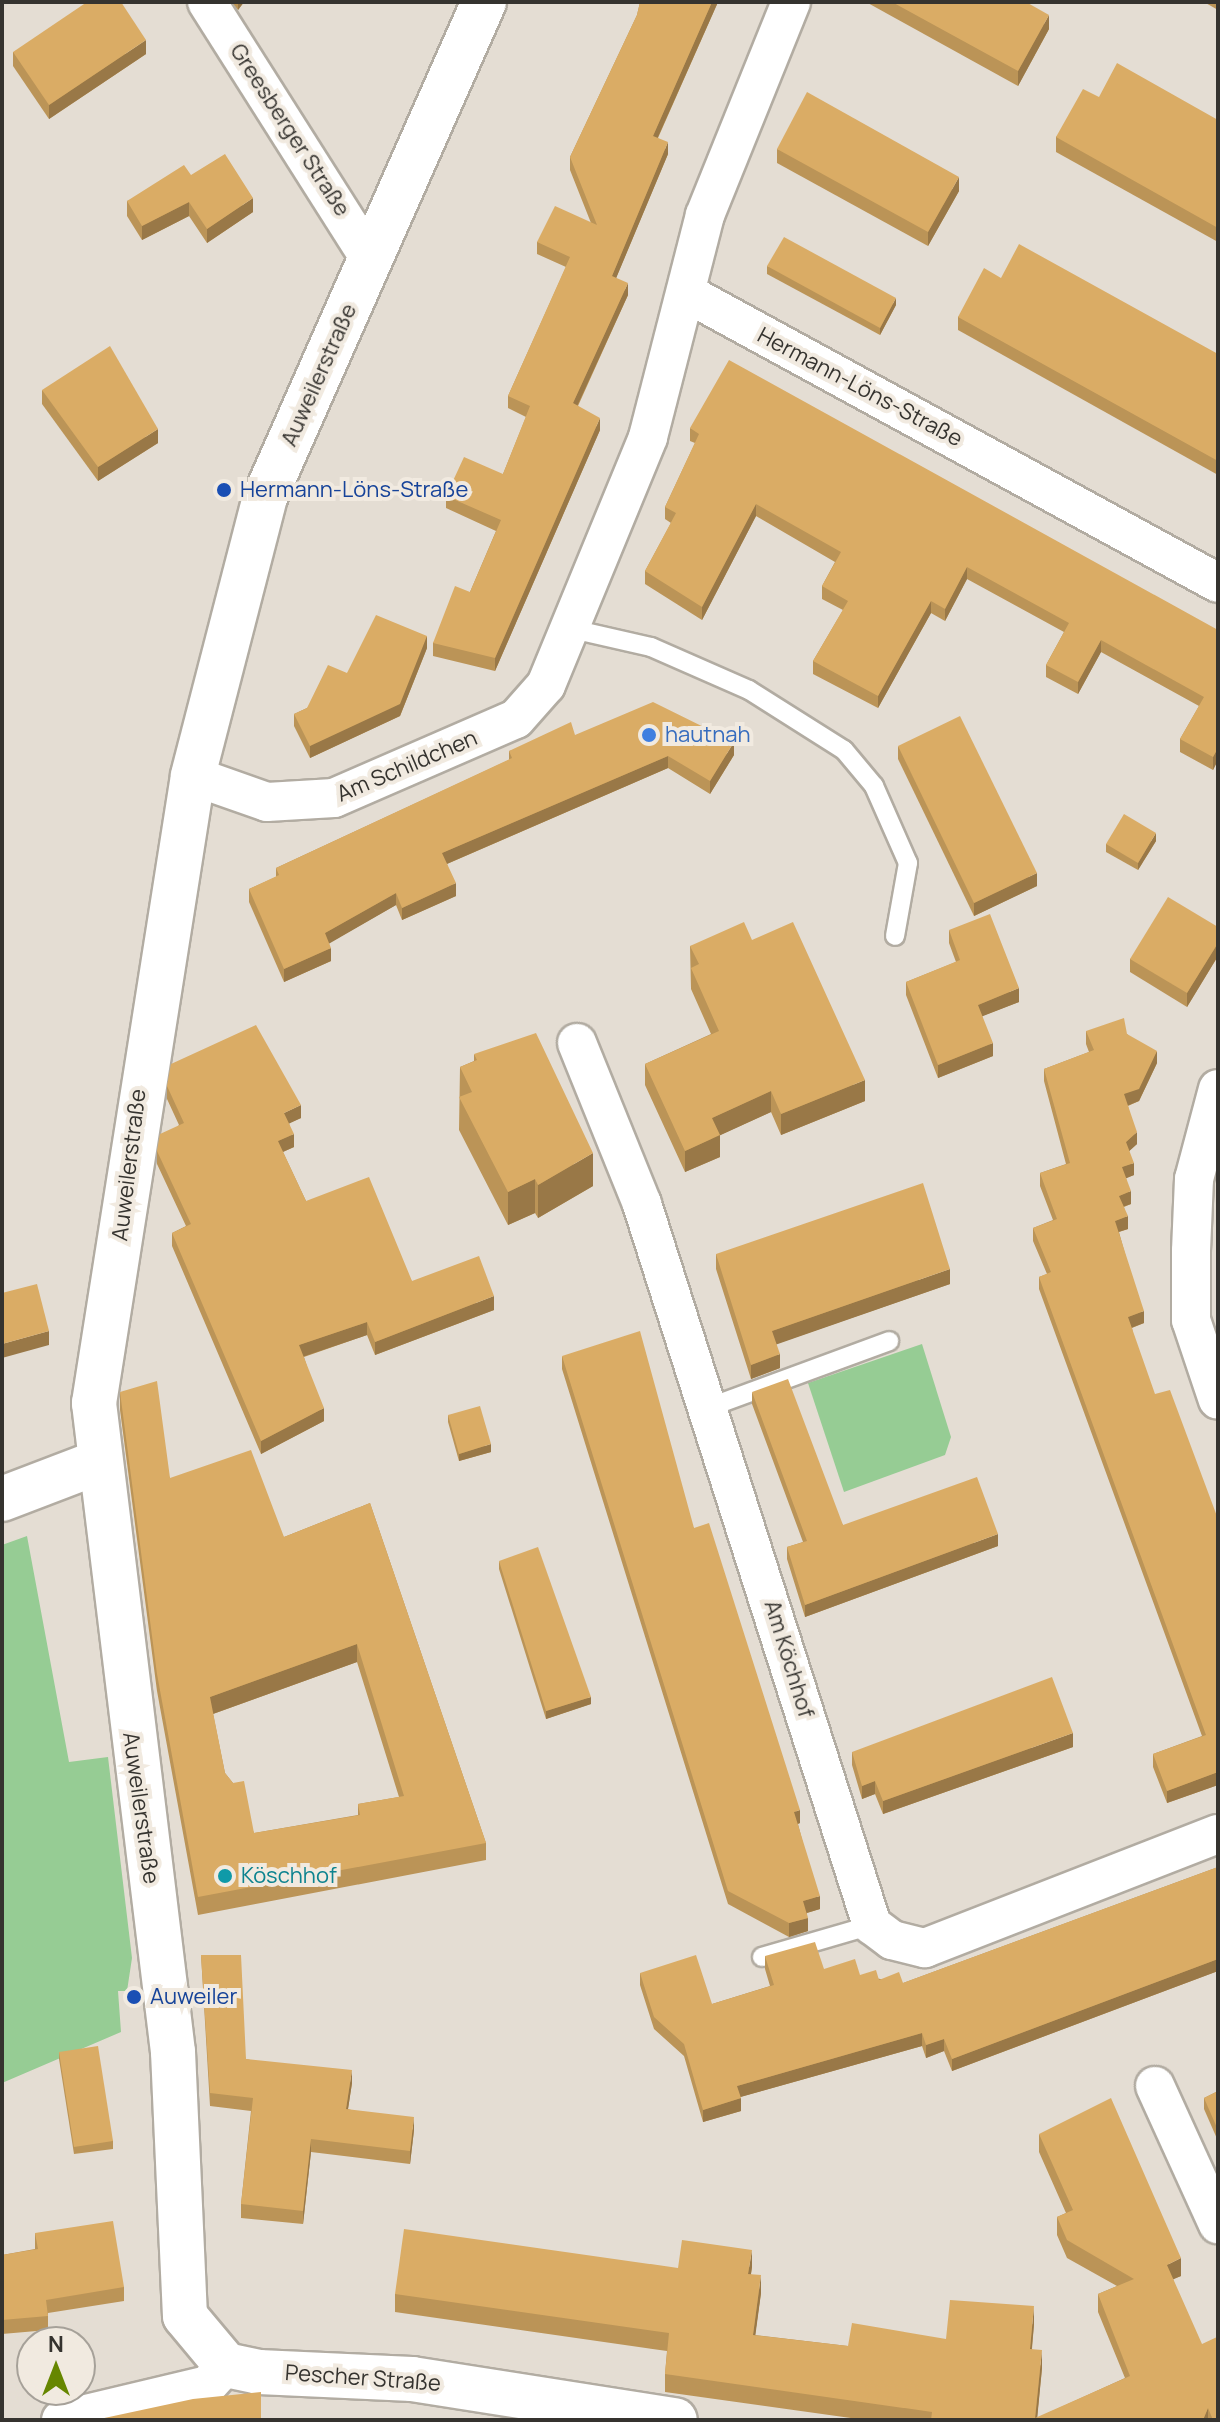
<!DOCTYPE html>
<html>
<head>
<meta charset="utf-8">
<style>
	body { margin:0 }
	#map { position:relative; width:1220px; height:2422px; overflow:hidden; background:#e4ddd3; font-family:Manrope,sans-serif }
	div>[style] { position:absolute }
	.green>* { inset:0; background:#96cc94 }
	.roads { filter:drop-shadow(2px 0 #b2aca2) drop-shadow(-2px 0 #b2aca2) drop-shadow(0 2px #b2aca2) drop-shadow(0 -2px #b2aca2) }
	.service>* { height:18px; margin:-9px; padding:0 9px; transform-origin:9px; border-radius:9px; background:#fff }
	.minor>* { height:38px; margin:-19px; padding:0 19px; transform-origin:19px; border-radius:19px; background:#fff }
	.tertiary>* { height:44px; margin:-22px; padding:0 22px; transform-origin:22px; border-radius:22px; background:#fff }
	.wall>* { inset:0; background:#bb9457 }
	.shaded-wall>* { inset:0; background:#997847 }
	.building>* { inset:0; background:#daac65 }
	.dots>* { width:22px; height:22px; translate:-50% -50%; box-sizing:border-box; border:4px solid #f1eae0; border-radius:50% }
	span { translate:-50% -50%; white-space:nowrap; text-align:center; line-height:1.15; -webkit-text-stroke:8px #f1eae0; paint-order:stroke }
	.street-label { font-size:22px; color:#35332f }
	.transit-label { font-size:22px; color:#164399 }
	.left { translate:0 -50%; text-align:left }
	.shop-label { font-size:22px; color:#366cbe }
	.culture-label { font-size:22px; color:#0d838f }
	.frame { position:absolute; inset:0; border:4px solid #35332f; pointer-events:none }
	.north { position:absolute; left:16px; top:2326px; width:80px; height:80px; box-sizing:border-box; background:#f1eae0; border:2px solid #a6a199; border-radius:50%; rotate:0deg; font-size:22px; font-weight:700; line-height:32px; text-align:center; color:#35332f }
	.north::after { content:''; display:block; margin:auto; width:28px; height:36px; background:#668600; clip-path:polygon(50% 0,100% 100%,50% 72%,0 100%) }
</style>
</head>
<body>
<div id="map">
	<div class="green">
		<i style="clip-path:polygon(922px 1344px,951px 1437px,945px 1455px,844px 1492px,808px 1383px)"></i>
		<i style="clip-path:polygon(27px 1536px,69px 1762px,108px 1757px,132px 1958px,127px 1991px,118px 1991px,121px 2032px,2px 2083px,2px 1545px)"></i>
	</div>
	<div class="roads">
		<div class="service">
			<i style="left:572px;top:629px;width:81px;rotate:12.8deg"></i>
			<i style="left:651px;top:647px;width:107px;rotate:23.7deg"></i>
			<i style="left:749px;top:690px;width:112px;rotate:32.3deg"></i>
			<i style="left:844px;top:750px;width:47px;rotate:50.2deg"></i>
			<i style="left:874px;top:786px;width:84px;rotate:66.2deg"></i>
			<i style="left:908px;top:863px;width:74px;rotate:100.1deg"></i>
			<i style="left:710px;top:1407px;width:191px;rotate:-20.2deg"></i>
			<i style="left:762px;top:1957px;width:115px;rotate:-16.2deg"></i>
		</div>
		<div class="minor">
			<i style="left:207px;top:2px;width:304px;rotate:57.6deg"></i>
			<i style="left:690px;top:295px;width:601px;rotate:28.61deg"></i>
			<i style="left:193px;top:776px;width:78px;rotate:19.4deg"></i>
			<i style="left:267px;top:802px;width:67px;rotate:-3.4deg"></i>
			<i style="left:334px;top:798px;width:198px;rotate:-23.5deg"></i>
			<i style="left:516px;top:719px;width:45px;rotate:-48.6deg"></i>
			<i style="left:546px;top:685px;width:268px;rotate:-67.6deg"></i>
			<i style="left:648px;top:437px;width:229px;rotate:-75.6deg"></i>
			<i style="left:705px;top:215px;width:230px;rotate:-68deg"></i>
			<i style="left:577px;top:1043px;width:174px;rotate:68deg"></i>
			<i style="left:642px;top:1204px;width:757px;rotate:72.31deg"></i>
			<i style="left:872px;top:1925px;width:25px;rotate:37deg"></i>
			<i style="left:892px;top:1940px;width:34px;rotate:14deg"></i>
			<i style="left:925px;top:1948px;width:314px;rotate:-21.3deg"></i>
			<i style="left:1218px;top:1089px;width:93px;rotate:104.9deg"></i>
			<i style="left:1194px;top:1179px;width:72px;rotate:92.4deg"></i>
			<i style="left:1191px;top:1251px;width:69px;rotate:90deg"></i>
			<i style="left:1191px;top:1320px;width:84px;rotate:71.4deg"></i>
			<i style="left:1155px;top:2086px;width:152px;rotate:65.5deg"></i>
			<i style="left:61px;top:2420px;width:151px;rotate:-13.4deg"></i>
			<i style="left:208px;top:2385px;width:27px;rotate:-48deg"></i>
		</div>
		<div class="tertiary">
			<i style="left:484px;top:2px;width:541px;rotate:113.87deg"></i>
			<i style="left:265px;top:497px;width:288px;rotate:104.5deg"></i>
			<i style="left:193px;top:776px;width:635px;rotate:98.97deg"></i>
			<i style="left:94px;top:1403px;width:654px;rotate:83.06deg"></i>
			<i style="left:173px;top:2052px;width:264px;rotate:87.4deg"></i>
			<i style="left:185px;top:2316px;width:64px;rotate:50.1deg"></i>
			<i style="left:226px;top:2365px;width:34px;rotate:12deg"></i>
			<i style="left:259px;top:2372px;width:153px;rotate:2.6deg"></i>
			<i style="left:412px;top:2379px;width:266px;rotate:8.9deg"></i>
			<i style="left:2px;top:1499px;width:104px;rotate:-20.9deg"></i>
		</div>
	</div>
	<div class="wall">
		<i style="clip-path:polygon(232px 2px,244px 2px,238px 10px)"></i>
		<i style="clip-path:polygon(640px 2px,718px 2px,658px 138px,668px 154px,616px 278px,628px 295px,578px 406px,600px 430px,495px 671px,433px 656px,433px 643px,470px 592px,496px 531px,446px 508px,446px 496px,503px 474px,526px 417px,508px 408px,508px 396px,566px 267px,537px 254px,537px 242px,591px 223px,570px 170px,570px 157px,637px 15px)"></i>
		<i style="clip-path:polygon(866px 2px,1026px 2px,1049px 29px,1018px 86px)"></i>
		<i style="clip-path:polygon(1204px 2px,1218px 2px,1218px 10px)"></i>
		<i style="clip-path:polygon(13px 52px,146px 54px,49px 119px,13px 66px)"></i>
		<i style="clip-path:polygon(1099px 97px,1218px 120px,1218px 242px,1056px 152px,1056px 137px)"></i>
		<i style="clip-path:polygon(777px 149px,959px 191px,928px 246px,777px 163px)"></i>
		<i style="clip-path:polygon(191px 175px,253px 212px,207px 243px,189px 216px,142px 240px,127px 216px,127px 201px)"></i>
		<i style="clip-path:polygon(767px 266px,896px 305px,880px 335px,767px 274px)"></i>
		<i style="clip-path:polygon(1001px 278px,1218px 354px,1218px 475px,958px 330px,958px 317px)"></i>
		<i style="clip-path:polygon(42px 390px,158px 443px,98px 481px,42px 404px)"></i>
		<i style="clip-path:polygon(690px 428px,1218px 630px,1218px 760px,1213px 770px,1180px 752px,1180px 739px,1199px 706px,1101px 652px,1078px 694px,1046px 677px,1046px 665px,1064px 632px,967px 579px,945px 621px,931px 613px,878px 708px,813px 674px,813px 661px,843px 610px,822px 599px,822px 586px,835px 562px,756px 516px,702px 620px,645px 584px,645px 571px,671px 523px,665px 519px,665px 507px,695px 443px,690px 441px)"></i>
		<i style="clip-path:polygon(427px 648px,400px 716px,310px 758px,294px 726px,294px 714px,307px 708px,347px 673px)"></i>
		<i style="clip-path:polygon(575px 735px,734px 755px,710px 794px,668px 768px,447px 864px,456px 896px,402px 920px,396px 905px,329px 943px,331px 961px,284px 982px,249px 902px,249px 889px,276px 877px,276px 868px,509px 760px,509px 751px)"></i>
		<i style="clip-path:polygon(898px 746px,1037px 886px,974px 916px,898px 759px)"></i>
		<i style="clip-path:polygon(1156px 841px,1138px 870px,1106px 852px,1106px 844px)"></i>
		<i style="clip-path:polygon(1218px 927px,1218px 956px,1187px 1007px,1130px 972px,1130px 959px)"></i>
		<i style="clip-path:polygon(949px 930px,1019px 1002px,982px 1016px,993px 1056px,938px 1078px,906px 995px,906px 982px,956px 962px,949px 943px)"></i>
		<i style="clip-path:polygon(752px 940px,865px 1101px,781px 1135px,771px 1112px,720px 1135px,720px 1157px,685px 1172px,645px 1085px,645px 1064px,711px 1034px,691px 989px,690px 946px)"></i>
		<i style="clip-path:polygon(1086px 1031px,1127px 1034px,1157px 1063px,1139px 1101px,1128px 1106px,1137px 1144px,1129px 1151px,1134px 1175px,1126px 1178px,1131px 1204px,1124px 1207px,1128px 1229px,1119px 1232px,1144px 1323px,1132px 1328px,1218px 1785px,1167px 1803px,1153px 1767px,1153px 1754px,1202px 1736px,1039px 1289px,1039px 1277px,1047px 1274px,1033px 1241px,1033px 1228px,1053px 1220px,1040px 1186px,1040px 1173px,1066px 1164px,1044px 1081px,1044px 1069px,1089px 1052px,1086px 1044px)"></i>
		<i style="clip-path:polygon(474px 1054px,593px 1186px,538px 1218px,535px 1213px,508px 1225px,459px 1130px,460px 1067px,474px 1061px)"></i>
		<i style="clip-path:polygon(167px 1086px,301px 1118px,289px 1123px,294px 1147px,283px 1152px,306px 1201px,412px 1281px,494px 1310px,375px 1355px,367px 1335px,304px 1357px,324px 1421px,261px 1454px,172px 1246px,172px 1233px,186px 1226px,157px 1164px,157px 1151px,179px 1125px,167px 1099px)"></i>
		<i style="clip-path:polygon(716px 1254px,950px 1284px,776px 1344px,780px 1368px,751px 1379px,716px 1269px)"></i>
		<i style="clip-path:polygon(562px 1356px,694px 1528px,800px 1823px,798px 1824px,820px 1909px,807px 1913px,808px 1931px,789px 1937px,728px 1904px,562px 1369px)"></i>
		<i style="clip-path:polygon(evenodd,120px 1392px,170px 1478px,284px 1537px,370px 1503px,486px 1843px,486px 1860px,198px 1915px,157px 1691px,120px 1410px,120px 1392px,357px 1662px,399px 1797px,358px 1804px,358px 1815px,254px 1833px,233px 1783px,225px 1773px,213px 1714px,357px 1662px)"></i>
		<i style="clip-path:polygon(752px 1392px,843px 1525px,998px 1546px,805px 1617px,787px 1559px,787px 1547px,803px 1542px,752px 1404px)"></i>
		<i style="clip-path:polygon(448px 1415px,491px 1452px,459px 1461px,448px 1422px)"></i>
		<i style="clip-path:polygon(499px 1561px,591px 1704px,546px 1719px,499px 1569px)"></i>
		<i style="clip-path:polygon(1073px 1747px,883px 1814px,875px 1794px,862px 1799px,852px 1765px,852px 1752px)"></i>
		<i style="clip-path:polygon(1218px 1867px,1218px 1971px,952px 2071px,944px 2051px,926px 2058px,922px 2046px,740px 2097px,741px 2111px,703px 2122px,684px 2056px,654px 2029px,640px 1985px,640px 1973px,712px 2004px,770px 1986px,765px 1969px,765px 1956px,824px 1969px,903px 1983px)"></i>
		<i style="clip-path:polygon(201px 1955px,246px 2059px,352px 2083px,348px 2109px,414px 2130px,410px 2164px,311px 2152px,303px 2224px,241px 2218px,241px 2204px,251px 2111px,210px 2106px)"></i>
		<i style="clip-path:polygon(59px 2052px,113px 2141px,113px 2149px,74px 2154px,59px 2059px)"></i>
		<i style="clip-path:polygon(1218px 2091px,1218px 2141px,1204px 2109px,1204px 2098px)"></i>
		<i style="clip-path:polygon(1039px 2134px,1181px 2276px,1173px 2279px,1218px 2420px,865px 2420px,665px 2392px,665px 2374px,667px 2351px,395px 2312px,395px 2294px,678px 2268px,752px 2267px,751px 2274px,761px 2293px,755px 2335px,848px 2346px,946px 2339px,1034px 2324px,1032px 2349px,1042px 2368px,1037px 2418px,1125px 2378px,1098px 2312px,1098px 2294px,1117px 2286px,1067px 2258px,1057px 2235px,1057px 2217px,1066px 2213px,1039px 2152px)"></i>
		<i style="clip-path:polygon(35px 2233px,124px 2287px,124px 2301px,48px 2313px,48px 2330px,2px 2334px,2px 2255px,35px 2249px)"></i>
	</div>
	<div class="shaded-wall">
		<i style="clip-path:polygon(238px 2px,244px 2px,238px 10px)"></i>
		<i style="clip-path:polygon(712px 2px,718px 2px,653px 148px,653px 136px)"></i>
		<i style="clip-path:polygon(1049px 15px,1049px 29px,1018px 86px,1018px 71px)"></i>
		<i style="clip-path:polygon(146px 40px,146px 54px,49px 119px,49px 105px)"></i>
		<i style="clip-path:polygon(668px 142px,668px 154px,612px 288px,612px 276px)"></i>
		<i style="clip-path:polygon(959px 177px,959px 191px,928px 246px,928px 232px)"></i>
		<i style="clip-path:polygon(253px 198px,253px 212px,207px 243px,207px 229px)"></i>
		<i style="clip-path:polygon(189px 202px,189px 216px,142px 240px,142px 226px)"></i>
		<i style="clip-path:polygon(628px 283px,628px 295px,573px 415px,573px 403px)"></i>
		<i style="clip-path:polygon(896px 298px,896px 305px,880px 335px,880px 328px)"></i>
		<i style="clip-path:polygon(600px 418px,600px 430px,495px 671px,495px 658px)"></i>
		<i style="clip-path:polygon(158px 429px,158px 443px,98px 481px,98px 467px)"></i>
		<i style="clip-path:polygon(756px 504px,756px 516px,702px 620px,702px 607px)"></i>
		<i style="clip-path:polygon(967px 567px,967px 579px,945px 621px,945px 609px)"></i>
		<i style="clip-path:polygon(931px 601px,931px 613px,878px 708px,878px 696px)"></i>
		<i style="clip-path:polygon(427px 636px,427px 648px,400px 716px,310px 758px,310px 746px)"></i>
		<i style="clip-path:polygon(1101px 640px,1101px 652px,1078px 694px,1078px 682px)"></i>
		<i style="clip-path:polygon(734px 742px,734px 755px,710px 794px,710px 781px)"></i>
		<i style="clip-path:polygon(1218px 748px,1218px 760px,1213px 770px,1213px 757px)"></i>
		<i style="clip-path:polygon(668px 756px,668px 768px,442px 866px,442px 853px)"></i>
		<i style="clip-path:polygon(1156px 833px,1156px 841px,1138px 870px,1138px 863px)"></i>
		<i style="clip-path:polygon(1037px 873px,1037px 886px,974px 916px,974px 903px)"></i>
		<i style="clip-path:polygon(456px 883px,456px 896px,402px 920px,402px 908px)"></i>
		<i style="clip-path:polygon(396px 893px,396px 905px,325px 946px,325px 933px)"></i>
		<i style="clip-path:polygon(1218px 943px,1218px 956px,1187px 1007px,1187px 993px)"></i>
		<i style="clip-path:polygon(331px 948px,331px 961px,284px 982px,284px 969px)"></i>
		<i style="clip-path:polygon(1019px 988px,1019px 1002px,978px 1018px,978px 1005px)"></i>
		<i style="clip-path:polygon(993px 1043px,993px 1056px,938px 1078px,938px 1065px)"></i>
		<i style="clip-path:polygon(1157px 1051px,1157px 1063px,1139px 1101px,1124px 1107px,1124px 1094px)"></i>
		<i style="clip-path:polygon(865px 1080px,865px 1101px,781px 1135px,781px 1114px)"></i>
		<i style="clip-path:polygon(771px 1091px,771px 1112px,712px 1139px,712px 1118px)"></i>
		<i style="clip-path:polygon(301px 1105px,301px 1118px,284px 1126px,284px 1113px)"></i>
		<i style="clip-path:polygon(1137px 1132px,1137px 1144px,1126px 1154px,1126px 1142px)"></i>
		<i style="clip-path:polygon(294px 1134px,294px 1147px,278px 1154px,278px 1141px)"></i>
		<i style="clip-path:polygon(720px 1135px,720px 1157px,685px 1172px,685px 1151px)"></i>
		<i style="clip-path:polygon(593px 1153px,593px 1186px,538px 1218px,538px 1185px)"></i>
		<i style="clip-path:polygon(1134px 1163px,1134px 1175px,1122px 1180px,1122px 1167px)"></i>
		<i style="clip-path:polygon(535px 1179px,535px 1213px,508px 1225px,508px 1192px)"></i>
		<i style="clip-path:polygon(1131px 1191px,1131px 1204px,1119px 1208px,1119px 1196px)"></i>
		<i style="clip-path:polygon(1128px 1216px,1128px 1229px,1115px 1233px,1115px 1221px)"></i>
		<i style="clip-path:polygon(950px 1269px,950px 1284px,772px 1346px,772px 1331px)"></i>
		<i style="clip-path:polygon(494px 1296px,494px 1310px,375px 1355px,375px 1342px)"></i>
		<i style="clip-path:polygon(1144px 1311px,1144px 1323px,1128px 1329px,1128px 1317px)"></i>
		<i style="clip-path:polygon(367px 1322px,367px 1335px,299px 1358px,299px 1345px)"></i>
		<i style="clip-path:polygon(49px 1331px,49px 1345px,2px 1358px,2px 1344px)"></i>
		<i style="clip-path:polygon(780px 1354px,780px 1368px,751px 1379px,751px 1365px)"></i>
		<i style="clip-path:polygon(324px 1408px,324px 1421px,261px 1454px,261px 1441px)"></i>
		<i style="clip-path:polygon(491px 1444px,491px 1452px,459px 1461px,459px 1454px)"></i>
		<i style="clip-path:polygon(998px 1534px,998px 1546px,805px 1617px,805px 1605px)"></i>
		<i style="clip-path:polygon(357px 1644px,357px 1662px,210px 1715px,210px 1697px)"></i>
		<i style="clip-path:polygon(591px 1697px,591px 1704px,546px 1719px,546px 1711px)"></i>
		<i style="clip-path:polygon(1073px 1733px,1073px 1747px,883px 1814px,883px 1801px)"></i>
		<i style="clip-path:polygon(1218px 1772px,1218px 1785px,1167px 1803px,1167px 1791px)"></i>
		<i style="clip-path:polygon(875px 1781px,875px 1794px,862px 1799px,862px 1786px)"></i>
		<i style="clip-path:polygon(800px 1810px,800px 1823px,794px 1825px,794px 1812px)"></i>
		<i style="clip-path:polygon(820px 1896px,820px 1909px,803px 1914px,803px 1901px)"></i>
		<i style="clip-path:polygon(808px 1918px,808px 1931px,789px 1937px,789px 1923px)"></i>
		<i style="clip-path:polygon(1218px 1959px,1218px 1971px,952px 2071px,952px 2059px)"></i>
		<i style="clip-path:polygon(922px 2033px,922px 2046px,737px 2098px,737px 2086px)"></i>
		<i style="clip-path:polygon(944px 2039px,944px 2051px,926px 2058px,926px 2045px)"></i>
		<i style="clip-path:polygon(352px 2070px,352px 2083px,346px 2122px,346px 2109px)"></i>
		<i style="clip-path:polygon(741px 2098px,741px 2111px,703px 2122px,703px 2110px)"></i>
		<i style="clip-path:polygon(414px 2117px,414px 2130px,410px 2164px,410px 2151px)"></i>
		<i style="clip-path:polygon(311px 2139px,311px 2152px,303px 2224px,303px 2211px)"></i>
		<i style="clip-path:polygon(752px 2250px,752px 2267px,748px 2292px,748px 2274px)"></i>
		<i style="clip-path:polygon(1181px 2258px,1181px 2276px,1167px 2282px,1167px 2265px)"></i>
		<i style="clip-path:polygon(761px 2275px,761px 2293px,753px 2353px,753px 2335px)"></i>
		<i style="clip-path:polygon(1034px 2306px,1034px 2324px,1030px 2367px,1030px 2349px)"></i>
		<i style="clip-path:polygon(1042px 2350px,1042px 2368px,1037px 2420px,1035px 2420px)"></i>
		<i style="clip-path:polygon(1208px 2408px,1208px 2420px,1203px 2420px)"></i>
	</div>
	<div class="building">
		<i style="clip-path:polygon(87px 2px,121px 2px,146px 40px,49px 105px,13px 52px)"></i>
		<i style="clip-path:polygon(640px 2px,712px 2px,653px 136px,668px 142px,612px 276px,628px 283px,573px 403px,600px 418px,495px 658px,433px 643px,455px 586px,470px 592px,501px 520px,446px 496px,464px 457px,503px 474px,530px 406px,508px 396px,570px 257px,537px 242px,555px 206px,597px 225px,570px 157px,637px 15px)"></i>
		<i style="clip-path:polygon(892px 2px,1026px 2px,1049px 15px,1018px 71px)"></i>
		<i style="clip-path:polygon(1117px 63px,1218px 120px,1218px 228px,1056px 137px,1083px 89px,1099px 97px)"></i>
		<i style="clip-path:polygon(807px 92px,959px 177px,928px 232px,777px 149px)"></i>
		<i style="clip-path:polygon(225px 154px,253px 198px,207px 229px,189px 202px,142px 226px,127px 201px,184px 165px,191px 175px)"></i>
		<i style="clip-path:polygon(784px 237px,896px 298px,880px 328px,767px 266px)"></i>
		<i style="clip-path:polygon(1019px 244px,1218px 354px,1218px 461px,958px 317px,984px 268px,1001px 278px)"></i>
		<i style="clip-path:polygon(110px 346px,158px 429px,98px 467px,42px 390px)"></i>
		<i style="clip-path:polygon(729px 360px,1218px 630px,1218px 748px,1213px 757px,1180px 739px,1204px 697px,1101px 640px,1078px 682px,1046px 665px,1069px 623px,967px 567px,945px 609px,931px 601px,878px 696px,813px 661px,848px 601px,822px 586px,841px 552px,756px 504px,702px 607px,645px 571px,676px 513px,665px 507px,699px 434px,690px 428px)"></i>
		<i style="clip-path:polygon(376px 615px,427px 636px,400px 704px,310px 746px,294px 714px,307px 708px,328px 665px,347px 673px)"></i>
		<i style="clip-path:polygon(653px 702px,734px 742px,710px 781px,668px 756px,442px 853px,456px 883px,402px 908px,396px 893px,325px 933px,331px 948px,284px 969px,249px 889px,279px 875px,276px 868px,512px 758px,509px 751px,571px 722px,575px 735px)"></i>
		<i style="clip-path:polygon(960px 716px,1037px 873px,974px 903px,898px 746px)"></i>
		<i style="clip-path:polygon(1124px 814px,1156px 833px,1138px 863px,1106px 844px)"></i>
		<i style="clip-path:polygon(1168px 897px,1218px 927px,1218px 943px,1187px 993px,1130px 959px)"></i>
		<i style="clip-path:polygon(990px 914px,1019px 988px,978px 1005px,993px 1043px,938px 1065px,906px 982px,960px 960px,949px 930px)"></i>
		<i style="clip-path:polygon(744px 922px,752px 940px,793px 922px,865px 1080px,781px 1114px,771px 1091px,712px 1118px,720px 1135px,685px 1151px,645px 1064px,719px 1031px,691px 968px,699px 964px,690px 946px)"></i>
		<i style="clip-path:polygon(1124px 1018px,1127px 1034px,1157px 1051px,1139px 1089px,1124px 1094px,1137px 1132px,1126px 1142px,1134px 1163px,1122px 1167px,1131px 1191px,1119px 1196px,1128px 1216px,1115px 1221px,1144px 1311px,1128px 1317px,1155px 1394px,1170px 1390px,1218px 1519px,1218px 1772px,1167px 1791px,1153px 1754px,1206px 1735px,1039px 1277px,1051px 1272px,1033px 1228px,1057px 1219px,1040px 1173px,1070px 1163px,1044px 1069px,1094px 1050px,1086px 1031px)"></i>
		<i style="clip-path:polygon(256px 1025px,301px 1105px,284px 1113px,294px 1134px,278px 1141px,306px 1201px,369px 1177px,412px 1281px,479px 1256px,494px 1296px,375px 1342px,367px 1322px,299px 1345px,324px 1408px,261px 1441px,172px 1233px,191px 1224px,157px 1151px,160px 1134px,184px 1123px,167px 1086px,171px 1064px)"></i>
		<i style="clip-path:polygon(536px 1033px,593px 1153px,538px 1185px,535px 1179px,508px 1192px,459px 1097px,472px 1092px,460px 1067px,477px 1060px,474px 1054px)"></i>
		<i style="clip-path:polygon(923px 1183px,950px 1269px,772px 1331px,780px 1354px,751px 1365px,716px 1254px)"></i>
		<i style="clip-path:polygon(37px 1284px,49px 1331px,2px 1344px,2px 1293px)"></i>
		<i style="clip-path:polygon(640px 1331px,694px 1528px,709px 1523px,800px 1810px,794px 1812px,820px 1896px,803px 1901px,808px 1918px,789px 1923px,728px 1891px,562px 1356px)"></i>
		<i style="clip-path:polygon(788px 1379px,843px 1525px,977px 1477px,998px 1534px,805px 1605px,787px 1547px,807px 1541px,752px 1392px)"></i>
		<i style="clip-path:polygon(evenodd,157px 1381px,170px 1478px,251px 1450px,284px 1537px,370px 1503px,486px 1843px,198px 1897px,157px 1674px,120px 1392px,157px 1381px,357px 1644px,404px 1796px,358px 1804px,360px 1815px,254px 1833px,244px 1781px,233px 1783px,225px 1773px,210px 1697px,357px 1644px)"></i>
		<i style="clip-path:polygon(480px 1406px,491px 1444px,459px 1454px,448px 1415px)"></i>
		<i style="clip-path:polygon(538px 1547px,591px 1697px,546px 1711px,499px 1561px)"></i>
		<i style="clip-path:polygon(1052px 1677px,1073px 1733px,883px 1801px,875px 1781px,862px 1786px,852px 1752px)"></i>
		<i style="clip-path:polygon(1218px 1867px,1218px 1959px,952px 2059px,944px 2039px,926px 2045px,922px 2033px,737px 2086px,741px 2098px,703px 2110px,684px 2044px,654px 2017px,640px 1973px,696px 1955px,712px 2004px,774px 1985px,765px 1956px,815px 1942px,824px 1969px,855px 1959px,860px 1975px,876px 1970px,879px 1980px,899px 1972px,903px 1983px)"></i>
		<i style="clip-path:polygon(201px 1955px,241px 1955px,246px 2059px,352px 2070px,346px 2109px,414px 2117px,410px 2151px,311px 2139px,303px 2211px,241px 2204px,253px 2098px,210px 2093px)"></i>
		<i style="clip-path:polygon(98px 2046px,113px 2141px,74px 2147px,59px 2052px)"></i>
		<i style="clip-path:polygon(1218px 2091px,1218px 2130px,1204px 2098px)"></i>
		<i style="clip-path:polygon(1111px 2098px,1181px 2258px,1167px 2265px,1202px 2344px,1217px 2337px,1218px 2340px,1218px 2420px,1213px 2420px,1208px 2408px,1203px 2420px,931px 2420px,932px 2412px,665px 2374px,669px 2333px,395px 2294px,404px 2229px,678px 2268px,682px 2240px,752px 2250px,748px 2274px,761px 2275px,753px 2335px,848px 2346px,852px 2323px,946px 2339px,950px 2300px,1034px 2306px,1030px 2349px,1042px 2350px,1035px 2418px,1130px 2376px,1098px 2294px,1134px 2279px,1067px 2240px,1057px 2217px,1073px 2210px,1039px 2134px)"></i>
		<i style="clip-path:polygon(113px 2221px,124px 2287px,46px 2300px,48px 2316px,2px 2320px,2px 2255px,38px 2249px,35px 2233px)"></i>
		<i style="clip-path:polygon(261px 2392px,261px 2420px,95px 2420px,193px 2399px)"></i>
		<i style="clip-path:polygon(335px 2418px,361px 2420px,335px 2420px)"></i>
	</div>
	<div class="dots">
		<i style="left:224px;top:490px;background:#1a4fb4"></i>
		<i style="left:649px;top:735px;background:#3f7fe0"></i>
		<i style="left:225px;top:1876px;background:#0f9aa8"></i>
		<i style="left:134px;top:1997px;background:#1a4fb4"></i>
	</div>
	<div class="street-label">
		<span style="left:290px;top:130px;rotate:57deg">Greesberger Straße</span>
		<span style="left:319px;top:375px;rotate:-66deg">Auweilerstraße</span>
		<span style="left:860px;top:387px;rotate:28deg">Hermann-Löns-Straße</span>
		<span style="left:407px;top:766px;rotate:-23deg">Am Schildchen</span>
		<span style="left:129px;top:1165px;rotate:-83deg">Auweilerstraße</span>
		<span style="left:789px;top:1659px;rotate:73deg">Am Köchhof</span>
		<span style="left:141px;top:1808px;rotate:82deg">Auweilerstraße</span>
		<span style="left:363px;top:2378px;rotate:4deg">Pescher Straße</span>
	</div>
	<div class="transit-label">
		<span class="left" style="left:240px;top:490px">Hermann-Löns-Straße</span>
		<span class="left" style="left:150px;top:1997px">Auweiler</span>
	</div>
	<div class="shop-label">
		<span class="left" style="left:665px;top:735px">hautnah</span>
	</div>
	<div class="culture-label">
		<span class="left" style="left:241px;top:1876px">Köschhof</span>
	</div>
	<div class="frame"></div>
	<div class="north">N</div>
</div>
</body>
</html>
